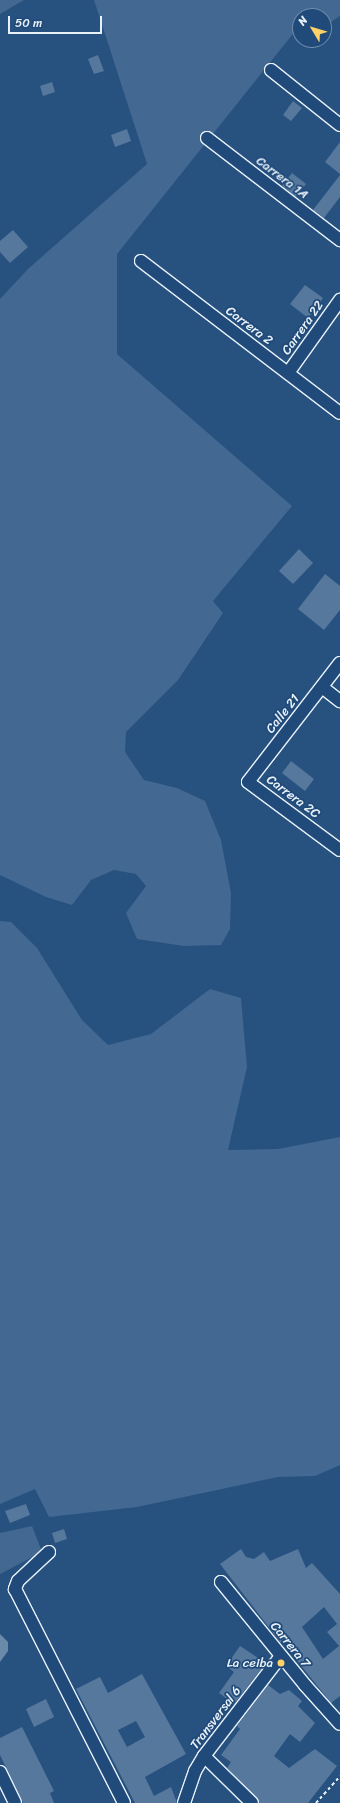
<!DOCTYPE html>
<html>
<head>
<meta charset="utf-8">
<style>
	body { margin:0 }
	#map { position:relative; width:340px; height:1803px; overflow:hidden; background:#27517f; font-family:Sriracha,sans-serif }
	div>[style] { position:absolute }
	.green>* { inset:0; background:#436891 }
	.water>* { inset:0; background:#6b8aaa }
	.building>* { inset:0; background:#57789d }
	.path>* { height:2px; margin-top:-1px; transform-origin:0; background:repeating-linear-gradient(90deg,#e8f1f8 0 3px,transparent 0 6px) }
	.roads { filter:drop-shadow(1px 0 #e8f1f8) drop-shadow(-1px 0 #e8f1f8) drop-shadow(0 1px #e8f1f8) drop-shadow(0 -1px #e8f1f8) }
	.street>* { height:12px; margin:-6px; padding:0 6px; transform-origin:6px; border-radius:6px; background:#1f4a7a }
	.dots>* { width:11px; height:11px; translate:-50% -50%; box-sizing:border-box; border:2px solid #1f4a7a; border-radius:50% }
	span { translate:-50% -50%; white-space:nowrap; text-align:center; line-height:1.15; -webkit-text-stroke:3.5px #1f4a7a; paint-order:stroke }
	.street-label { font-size:13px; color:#e8f1f8 }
	.poi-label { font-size:13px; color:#e8f1f8 }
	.right { translate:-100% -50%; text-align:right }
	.north { position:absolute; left:292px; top:8px; width:40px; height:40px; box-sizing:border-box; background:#1f4a7a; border:1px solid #6f8dac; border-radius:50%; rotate:308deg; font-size:11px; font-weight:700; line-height:16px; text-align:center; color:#e8f1f8 }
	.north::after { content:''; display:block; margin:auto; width:14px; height:18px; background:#ffd166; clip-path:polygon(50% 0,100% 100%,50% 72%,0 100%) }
	.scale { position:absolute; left:8px; top:16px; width:94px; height:18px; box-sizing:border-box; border:2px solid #e8f1f8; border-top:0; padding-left:5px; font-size:12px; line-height:14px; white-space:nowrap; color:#e8f1f8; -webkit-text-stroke:3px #1f4a7a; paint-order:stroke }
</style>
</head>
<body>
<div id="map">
	<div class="green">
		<i style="clip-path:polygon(0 0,24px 0,0 14px)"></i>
		<i style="clip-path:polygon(94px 0,340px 0,340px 16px,328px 24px,324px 25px,324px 16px,300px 16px,300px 25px,117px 254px,117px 354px,292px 506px,213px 601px,223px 613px,178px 680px,126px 732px,125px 752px,144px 780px,177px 788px,205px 801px,221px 840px,231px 893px,230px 929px,221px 945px,184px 946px,137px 939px,126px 913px,146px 886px,136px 874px,114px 870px,91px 880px,72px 905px,46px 897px,0 875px,0 299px,28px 269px,147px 164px)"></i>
		<i style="clip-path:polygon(0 921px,11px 922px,37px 948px,82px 1020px,108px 1045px,151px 1034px,210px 989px,241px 998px,247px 1067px,228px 1150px,278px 1149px,340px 1137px,340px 1465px,315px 1476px,278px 1477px,137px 1507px,49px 1517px,35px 1489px,0 1504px)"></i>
		<i style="clip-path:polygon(32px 1526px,42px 1552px,0 1574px,0 1533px)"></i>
	</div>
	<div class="water">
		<i style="clip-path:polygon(0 1634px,8px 1642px,8px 1651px,0 1662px)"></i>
	</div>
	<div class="building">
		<i style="clip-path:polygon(98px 55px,104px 71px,94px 74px,88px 59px)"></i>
		<i style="clip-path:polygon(52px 82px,55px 92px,43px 96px,40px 86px)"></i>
		<i style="clip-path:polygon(293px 101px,302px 108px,291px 121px,283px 115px)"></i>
		<i style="clip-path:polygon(127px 129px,131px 141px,115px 147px,111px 135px)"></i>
		<i style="clip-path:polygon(340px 142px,340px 174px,325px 162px)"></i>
		<i style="clip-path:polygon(292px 173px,306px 184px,296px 197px,282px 186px)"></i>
		<i style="clip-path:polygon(340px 175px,340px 197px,324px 218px,313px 210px)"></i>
		<i style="clip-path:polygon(13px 230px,28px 247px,10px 263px,0 252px,0 241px)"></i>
		<i style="clip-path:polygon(305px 285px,323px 298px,308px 318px,290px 304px)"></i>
		<i style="clip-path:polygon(299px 549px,313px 563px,293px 584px,279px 571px)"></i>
		<i style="clip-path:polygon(325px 574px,340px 586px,340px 610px,324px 630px,298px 609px)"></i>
		<i style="clip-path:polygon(291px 761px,314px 779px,305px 791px,282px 773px)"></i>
		<i style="clip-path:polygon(26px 1504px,30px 1515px,10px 1523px,5px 1511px)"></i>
		<i style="clip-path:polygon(64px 1529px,67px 1539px,55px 1543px,52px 1533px)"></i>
		<i style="clip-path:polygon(evenodd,241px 1549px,246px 1557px,254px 1559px,264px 1552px,270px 1561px,298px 1549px,306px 1568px,312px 1563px,340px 1594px,340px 1696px,331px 1703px,295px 1658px,297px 1657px,285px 1641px,281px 1643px,220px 1564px,241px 1549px,324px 1607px,337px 1624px,327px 1632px,339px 1646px,323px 1659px,302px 1627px,324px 1607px)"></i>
		<i style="clip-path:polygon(240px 1646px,266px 1663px,234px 1704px,219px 1693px,234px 1672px,226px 1666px)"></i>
		<i style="clip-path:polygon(evenodd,142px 1674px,186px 1754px,145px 1777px,154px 1796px,171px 1787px,177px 1803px,135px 1803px,76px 1689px,100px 1677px,108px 1693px,142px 1674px,136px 1721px,145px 1737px,127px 1747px,118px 1730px,136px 1721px)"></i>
		<i style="clip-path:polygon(268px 1685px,280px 1694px,289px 1690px,302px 1701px,298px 1706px,315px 1723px,300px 1742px,290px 1734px,274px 1756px,289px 1768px,315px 1749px,337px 1766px,308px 1803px,259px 1803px,257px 1798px,227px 1768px,231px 1762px,221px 1755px,240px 1729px,237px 1726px)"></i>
		<i style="clip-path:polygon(46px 1699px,54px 1717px,34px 1727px,26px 1709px)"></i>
		<i style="clip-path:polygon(22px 1727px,54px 1791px,50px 1793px,54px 1803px,23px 1803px,0 1755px,0 1738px)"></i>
	</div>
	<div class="path">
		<i style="left:316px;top:1803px;width:36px;rotate:-48deg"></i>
	</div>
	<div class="roads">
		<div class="street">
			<i style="left:271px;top:70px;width:88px;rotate:38.6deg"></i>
			<i style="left:207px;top:138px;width:168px;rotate:37.5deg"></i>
			<i style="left:141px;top:261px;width:250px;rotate:37.4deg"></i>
			<i style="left:288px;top:373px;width:90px;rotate:-54.5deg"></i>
			<i style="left:340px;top:663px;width:150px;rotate:127.7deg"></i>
			<i style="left:248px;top:782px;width:114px;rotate:36.5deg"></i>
			<i style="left:322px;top:687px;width:23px;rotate:38deg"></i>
			<i style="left:49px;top:1552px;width:42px;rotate:136.9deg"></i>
			<i style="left:18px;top:1581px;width:9px;rotate:111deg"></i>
			<i style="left:15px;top:1589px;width:240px;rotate:63deg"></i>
			<i style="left:221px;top:1582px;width:133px;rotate:50.8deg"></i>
			<i style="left:305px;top:1685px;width:52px;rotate:48.1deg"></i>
			<i style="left:204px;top:1756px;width:67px;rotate:44.4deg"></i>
			<i style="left:0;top:1772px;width:34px;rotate:64deg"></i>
			<i style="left:184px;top:1803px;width:34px;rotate:-71deg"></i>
			<i style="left:195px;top:1771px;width:17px;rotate:-59deg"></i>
			<i style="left:204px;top:1756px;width:126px;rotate:-52.4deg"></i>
		</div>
	</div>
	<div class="dots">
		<i style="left:281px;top:1663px;background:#ffd166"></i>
	</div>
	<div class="street-label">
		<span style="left:282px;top:178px;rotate:37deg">Carrera 1A</span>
		<span style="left:249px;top:326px;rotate:37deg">Carrera 2</span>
		<span style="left:303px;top:328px;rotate:-55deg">Carrera 22</span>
		<span style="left:283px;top:714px;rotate:-52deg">Calle 21</span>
		<span style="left:293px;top:797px;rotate:37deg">Carrera 2C</span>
		<span style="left:290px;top:1645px;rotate:51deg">Carrera 7</span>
		<span style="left:216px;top:1718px;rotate:-53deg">Transversal 6</span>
	</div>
	<div class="poi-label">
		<span class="right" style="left:273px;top:1663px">La ceiba</span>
	</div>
	<div class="north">N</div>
	<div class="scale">50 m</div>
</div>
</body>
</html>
